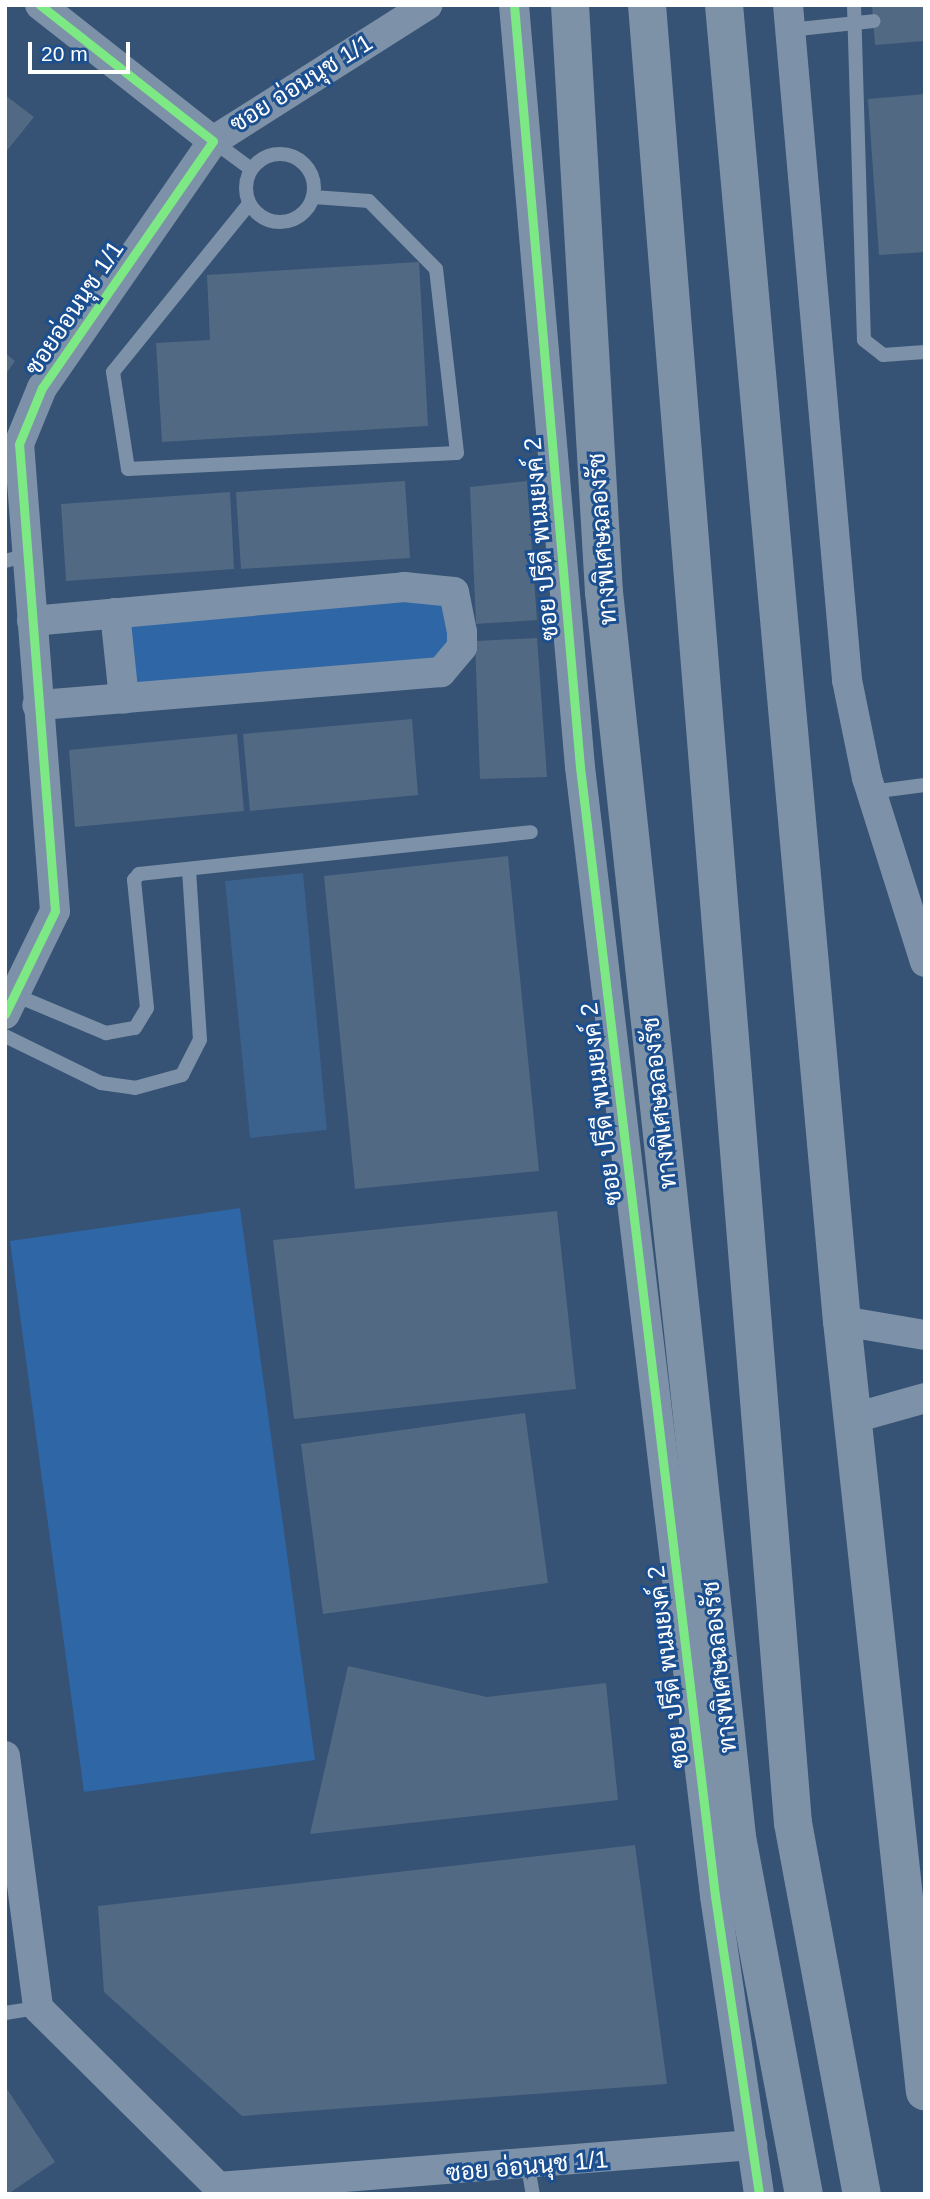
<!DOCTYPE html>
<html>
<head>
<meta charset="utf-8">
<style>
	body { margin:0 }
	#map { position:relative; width:930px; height:2199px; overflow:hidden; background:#365274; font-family:Helvetica,Sarabun,sans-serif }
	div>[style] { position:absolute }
	.green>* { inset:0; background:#2f66a5 }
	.water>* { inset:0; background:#3b618d }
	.building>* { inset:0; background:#526984 }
	.lane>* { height:14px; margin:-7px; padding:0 7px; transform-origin:7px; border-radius:7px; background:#7d92a8 }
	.lane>.ring { margin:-7px; padding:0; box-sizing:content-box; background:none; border:14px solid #7d92a8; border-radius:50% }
	.street>* { height:30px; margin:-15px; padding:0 15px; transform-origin:15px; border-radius:15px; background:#7d92a8 }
	.highway>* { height:38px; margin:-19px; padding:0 19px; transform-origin:19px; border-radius:19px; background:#7e92a7 }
	.cycleway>* { height:9px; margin:-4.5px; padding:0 4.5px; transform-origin:4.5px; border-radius:4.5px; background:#7ce984 }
	span { translate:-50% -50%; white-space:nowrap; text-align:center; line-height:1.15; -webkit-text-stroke:6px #1b4f8f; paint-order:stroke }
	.street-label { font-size:24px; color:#fff }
	.frame { position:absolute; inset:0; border:7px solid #fff; pointer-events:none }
	.scale { position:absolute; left:28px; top:42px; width:102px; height:32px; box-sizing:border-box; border:4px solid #fff; border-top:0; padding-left:9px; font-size:21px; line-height:24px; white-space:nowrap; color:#fff; -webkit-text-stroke:5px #1b4f8f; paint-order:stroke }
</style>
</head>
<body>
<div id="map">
	<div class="green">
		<i style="clip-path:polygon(426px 596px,442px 604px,451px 641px,433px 658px,133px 687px,123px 622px)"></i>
		<i style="clip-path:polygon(240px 1208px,315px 1760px,84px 1792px,10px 1241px)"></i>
	</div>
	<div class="water">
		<i style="clip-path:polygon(303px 873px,327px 1130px,250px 1138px,225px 881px)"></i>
	</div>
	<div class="building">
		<i style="clip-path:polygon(872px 5px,925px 5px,925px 41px,875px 45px)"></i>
		<i style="clip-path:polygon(925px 94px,925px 252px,879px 255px,868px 99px)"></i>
		<i style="clip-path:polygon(5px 95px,34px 117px,5px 153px)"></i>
		<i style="clip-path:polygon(419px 262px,428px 426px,162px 442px,156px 343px,210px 340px,207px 275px)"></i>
		<i style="clip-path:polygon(5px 353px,15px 361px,5px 375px)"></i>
		<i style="clip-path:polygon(405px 481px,410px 558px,241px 569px,236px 492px)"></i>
		<i style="clip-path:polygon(527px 481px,537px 620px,476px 624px,470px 487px)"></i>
		<i style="clip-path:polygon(230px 492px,234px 569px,66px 581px,61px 504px)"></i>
		<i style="clip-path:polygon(537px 638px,547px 777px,480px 779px,475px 641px)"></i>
		<i style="clip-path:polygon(412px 719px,418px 795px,250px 811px,243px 734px)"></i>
		<i style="clip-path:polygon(237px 734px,244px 811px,75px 827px,69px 750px)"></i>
		<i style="clip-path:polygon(508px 856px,539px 1171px,355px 1189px,324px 876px)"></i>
		<i style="clip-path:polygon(557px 1211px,576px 1389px,294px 1419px,273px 1240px)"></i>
		<i style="clip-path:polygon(525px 1413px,548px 1583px,323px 1614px,301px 1444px)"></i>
		<i style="clip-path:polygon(348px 1666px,487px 1697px,606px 1683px,618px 1800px,310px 1834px)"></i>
		<i style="clip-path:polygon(635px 1845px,667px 2084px,242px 2116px,104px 1992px,98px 1906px)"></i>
		<i style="clip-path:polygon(5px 2086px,55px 2162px,8px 2194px,5px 2194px)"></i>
	</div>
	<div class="lane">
		<i style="left:854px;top:5px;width:335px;rotate:88.3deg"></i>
		<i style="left:864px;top:340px;width:24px;rotate:38deg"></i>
		<i style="left:883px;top:355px;width:42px;rotate:-4.1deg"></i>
		<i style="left:789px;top:30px;width:85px;rotate:-6deg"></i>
		<i style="left:213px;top:141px;width:47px;rotate:36.4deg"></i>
		<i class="ring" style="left:246px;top:154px;width:54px;height:54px"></i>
		<i style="left:249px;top:204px;width:216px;rotate:129deg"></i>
		<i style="left:113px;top:372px;width:98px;rotate:81.2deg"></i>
		<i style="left:128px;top:469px;width:329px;rotate:-2.8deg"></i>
		<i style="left:457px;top:453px;width:185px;rotate:-96.5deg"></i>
		<i style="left:436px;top:269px;width:95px;rotate:-134.6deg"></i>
		<i style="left:369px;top:201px;width:56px;rotate:-175.9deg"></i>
		<i style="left:5px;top:561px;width:23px;rotate:-15deg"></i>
		<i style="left:871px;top:792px;width:54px;rotate:-7.4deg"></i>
		<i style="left:15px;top:995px;width:99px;rotate:22.7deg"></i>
		<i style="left:106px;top:1033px;width:29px;rotate:-10deg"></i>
		<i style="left:135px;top:1028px;width:23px;rotate:-59deg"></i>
		<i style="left:147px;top:1008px;width:129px;rotate:-95.8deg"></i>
		<i style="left:134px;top:880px;width:8px;rotate:-50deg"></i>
		<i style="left:139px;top:874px;width:394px;rotate:-6.1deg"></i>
		<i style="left:5px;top:1036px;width:107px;rotate:26.1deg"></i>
		<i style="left:101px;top:1083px;width:34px;rotate:8deg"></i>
		<i style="left:135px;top:1088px;width:49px;rotate:-15.5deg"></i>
		<i style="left:182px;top:1075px;width:39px;rotate:-63deg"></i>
		<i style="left:200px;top:1040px;width:171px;rotate:-93.7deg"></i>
		<i style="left:5px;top:2013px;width:33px;rotate:-9deg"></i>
		<i style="left:528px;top:2167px;width:27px;rotate:80deg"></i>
	</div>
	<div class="street">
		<i style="left:514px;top:5px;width:765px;rotate:85.05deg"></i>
		<i style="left:580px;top:767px;width:1137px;rotate:83.18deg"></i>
		<i style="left:715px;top:1896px;width:301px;rotate:81.6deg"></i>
		<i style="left:788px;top:5px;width:678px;rotate:85deg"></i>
		<i style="left:847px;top:680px;width:100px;rotate:78.5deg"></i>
		<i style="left:867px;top:778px;width:193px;rotate:72.5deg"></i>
		<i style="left:213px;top:141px;width:254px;rotate:-32.4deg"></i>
		<i style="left:115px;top:613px;width:86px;rotate:84deg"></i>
		<i style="left:32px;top:621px;width:374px;rotate:-5.2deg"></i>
		<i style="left:404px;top:587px;width:50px;rotate:5.7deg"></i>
		<i style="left:454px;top:592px;width:41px;rotate:78.7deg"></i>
		<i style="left:462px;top:632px;width:15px;rotate:90deg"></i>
		<i style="left:462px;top:647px;width:33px;rotate:130deg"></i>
		<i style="left:441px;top:672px;width:405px;rotate:175.3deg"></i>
		<i style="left:5px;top:1014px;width:114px;rotate:-64.1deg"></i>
		<i style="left:55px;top:911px;width:468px;rotate:-94.4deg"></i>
		<i style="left:19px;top:444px;width:61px;rotate:-67.7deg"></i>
		<i style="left:42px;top:388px;width:300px;rotate:-55.3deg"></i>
		<i style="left:213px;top:141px;width:220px;rotate:-141.8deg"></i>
		<i style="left:842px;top:1321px;width:84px;rotate:9.6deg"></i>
		<i style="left:854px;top:1418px;width:74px;rotate:-15.7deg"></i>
		<i style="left:5px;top:1756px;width:254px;rotate:82.5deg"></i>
		<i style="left:38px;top:2008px;width:254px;rotate:44.8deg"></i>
		<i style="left:218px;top:2187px;width:536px;rotate:-4.5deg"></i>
	</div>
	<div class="highway">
		<i style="left:570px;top:5px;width:588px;rotate:86.69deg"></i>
		<i style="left:604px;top:592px;width:1252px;rotate:83.9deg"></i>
		<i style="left:737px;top:1837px;width:363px;rotate:79.4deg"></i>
		<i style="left:647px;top:5px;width:1824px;rotate:85.41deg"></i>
		<i style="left:793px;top:1823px;width:377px;rotate:79.5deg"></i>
		<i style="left:724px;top:5px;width:1321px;rotate:84.88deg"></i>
		<i style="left:842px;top:1321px;width:775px;rotate:83.86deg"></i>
	</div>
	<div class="cycleway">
		<i style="left:514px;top:5px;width:765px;rotate:85.05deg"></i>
		<i style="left:580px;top:767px;width:1137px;rotate:83.18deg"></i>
		<i style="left:715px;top:1896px;width:301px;rotate:81.6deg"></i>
		<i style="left:5px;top:1014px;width:114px;rotate:-64.1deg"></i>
		<i style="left:55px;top:911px;width:468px;rotate:-94.4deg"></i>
		<i style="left:19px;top:444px;width:61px;rotate:-67.7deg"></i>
		<i style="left:42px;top:388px;width:300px;rotate:-55.3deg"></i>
		<i style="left:213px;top:141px;width:220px;rotate:-141.8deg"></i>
	</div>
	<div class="street-label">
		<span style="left:301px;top:83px;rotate:-32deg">ซอย อ่อนนุช 1/1</span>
		<span style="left:74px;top:308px;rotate:-56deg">ซอยอ่อนนุช 1/1</span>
		<span style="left:541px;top:539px;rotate:-95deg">ซอย ปรีดี พนมยงค์ 2</span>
		<span style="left:602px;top:539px;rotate:-94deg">ทางพิเศษฉลองรัช</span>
		<span style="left:659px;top:1103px;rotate:-96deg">ทางพิเศษฉลองรัช</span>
		<span style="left:601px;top:1104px;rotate:-97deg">ซอย ปรีดี พนมยงค์ 2</span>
		<span style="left:668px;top:1667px;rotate:-97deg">ซอย ปรีดี พนมยงค์ 2</span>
		<span style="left:719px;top:1667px;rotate:-96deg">ทางพิเศษฉลองรัช</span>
		<span style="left:527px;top:2166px;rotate:-5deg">ซอย อ่อนนุช 1/1</span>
	</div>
	<div class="frame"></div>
	<div class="scale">20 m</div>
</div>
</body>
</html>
